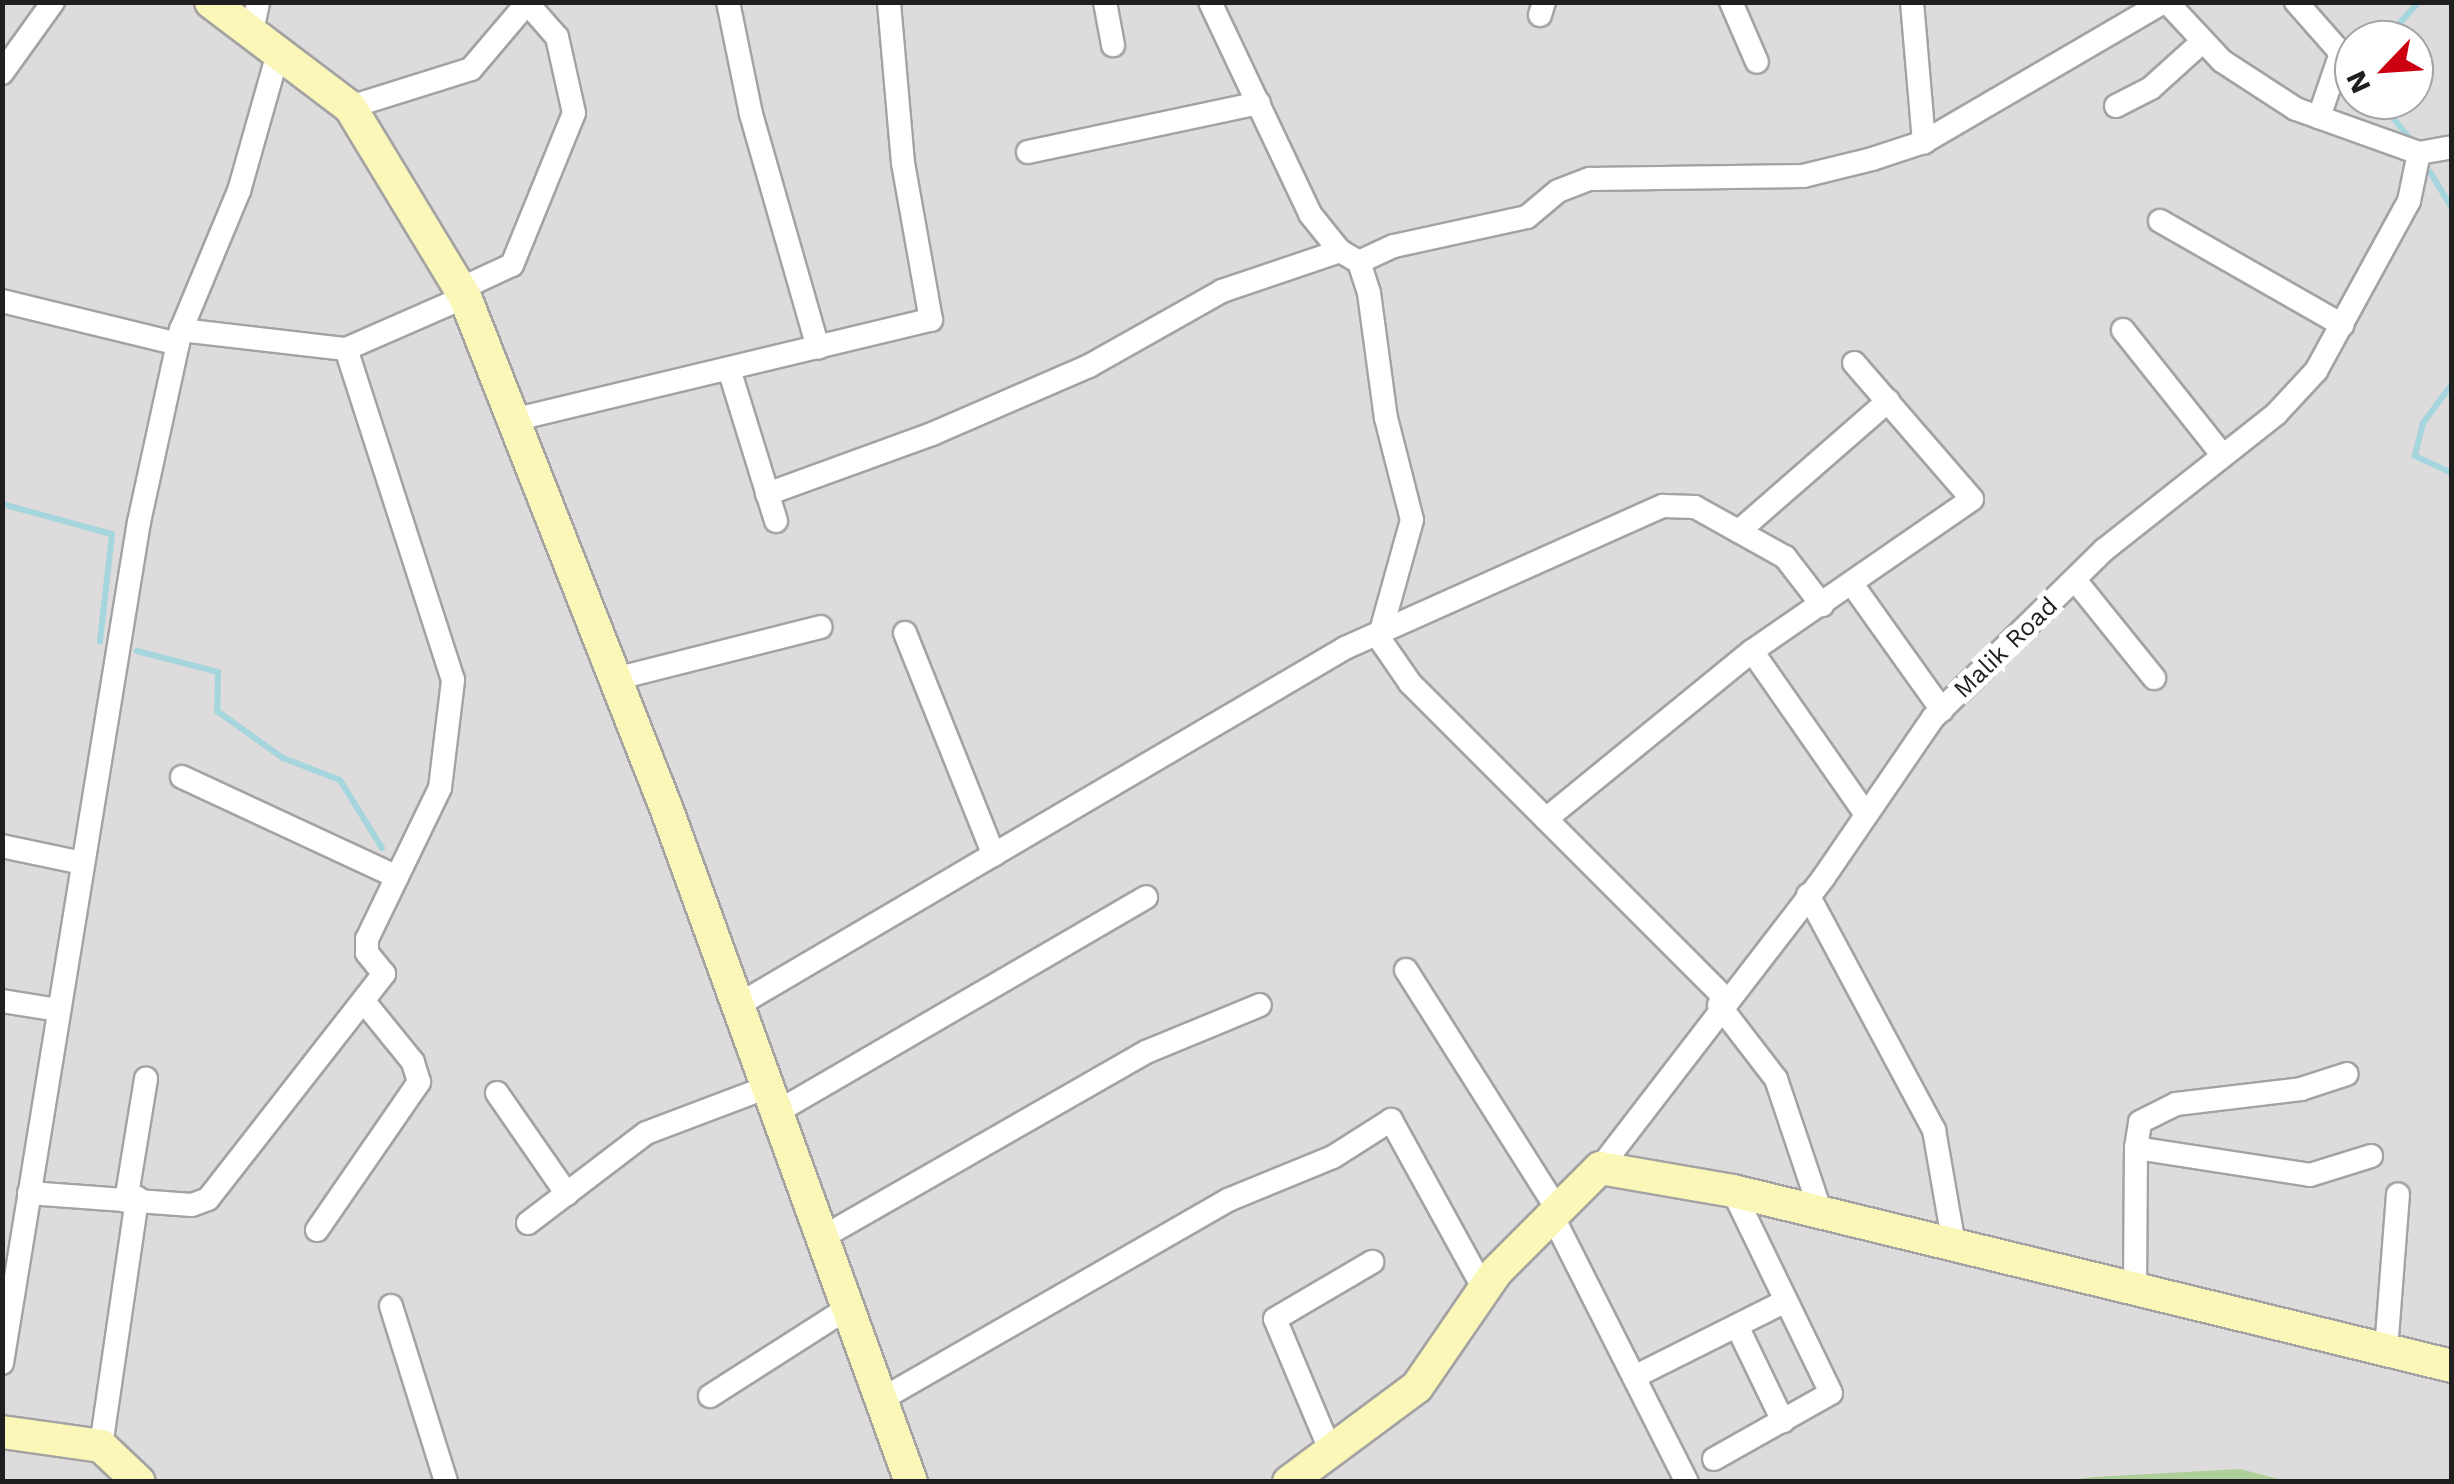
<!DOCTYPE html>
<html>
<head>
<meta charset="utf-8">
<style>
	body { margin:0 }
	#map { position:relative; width:2454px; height:1484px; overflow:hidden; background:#efebe5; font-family:"Work Sans",sans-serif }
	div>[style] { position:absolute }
	.residential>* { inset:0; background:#dddbdc }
	.forest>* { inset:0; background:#aecf99 }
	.stream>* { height:6px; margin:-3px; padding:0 3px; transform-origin:3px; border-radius:3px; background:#a5d5dd }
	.roads { filter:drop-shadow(2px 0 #a3a3a3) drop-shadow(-2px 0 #a3a3a3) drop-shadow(0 2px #a3a3a3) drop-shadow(0 -2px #a3a3a3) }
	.street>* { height:22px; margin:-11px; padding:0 11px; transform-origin:11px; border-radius:11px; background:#fff }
	.secondary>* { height:32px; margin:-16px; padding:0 16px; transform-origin:16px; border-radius:16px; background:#faf7b8 }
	span { translate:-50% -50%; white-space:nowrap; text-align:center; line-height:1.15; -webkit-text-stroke:10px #fff; paint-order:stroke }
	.street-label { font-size:25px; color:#1f1f1f }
	.frame { position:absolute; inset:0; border:5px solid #1f1f1f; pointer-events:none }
	.north { position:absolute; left:2334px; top:20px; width:100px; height:100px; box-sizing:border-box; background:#fff; border:2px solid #a5a5a5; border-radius:50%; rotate:245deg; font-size:28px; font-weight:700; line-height:40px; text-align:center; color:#1f1f1f }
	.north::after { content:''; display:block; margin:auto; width:35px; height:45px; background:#cd0012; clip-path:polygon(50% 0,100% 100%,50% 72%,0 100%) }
</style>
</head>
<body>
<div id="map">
	<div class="residential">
		<i style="clip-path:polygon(evenodd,3px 3px,2451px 3px,2451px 1481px,3px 1482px,3px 3px,2354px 40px,2414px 40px,2414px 100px,2354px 100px,2354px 40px)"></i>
	</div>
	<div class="forest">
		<i style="clip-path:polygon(2240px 1469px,2286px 1481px,2064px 1481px,2094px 1477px)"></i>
	</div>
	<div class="stream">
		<i style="left:2384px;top:40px;width:52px;rotate:-47.4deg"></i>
		<i style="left:2378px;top:100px;width:47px;rotate:50.2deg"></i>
		<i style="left:2430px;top:172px;width:42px;rotate:58.6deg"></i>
		<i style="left:2452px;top:384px;width:49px;rotate:126.6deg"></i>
		<i style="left:2423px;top:423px;width:34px;rotate:104deg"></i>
		<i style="left:2415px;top:456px;width:41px;rotate:24.7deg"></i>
		<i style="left:2px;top:504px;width:114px;rotate:15.3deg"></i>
		<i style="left:112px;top:534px;width:108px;rotate:96.4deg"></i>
		<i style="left:137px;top:651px;width:84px;rotate:14.5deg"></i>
		<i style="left:218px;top:672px;width:39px;rotate:91deg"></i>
		<i style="left:217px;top:711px;width:81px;rotate:35.5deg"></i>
		<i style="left:283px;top:758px;width:61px;rotate:21.1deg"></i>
		<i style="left:340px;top:780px;width:80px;rotate:58.3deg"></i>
	</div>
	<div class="roads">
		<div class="street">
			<i style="left:728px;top:2px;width:114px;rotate:78.4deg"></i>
			<i style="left:751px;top:114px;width:243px;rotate:74deg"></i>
			<i style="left:1105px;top:2px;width:44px;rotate:79.5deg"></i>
			<i style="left:1210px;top:2px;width:234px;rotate:64.7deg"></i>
			<i style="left:1310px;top:214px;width:48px;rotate:51deg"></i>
			<i style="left:1340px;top:251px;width:22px;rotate:30deg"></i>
			<i style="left:1359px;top:262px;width:33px;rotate:72deg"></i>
			<i style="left:1369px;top:293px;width:126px;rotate:82.3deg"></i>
			<i style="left:1386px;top:418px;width:105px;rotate:75.7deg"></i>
			<i style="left:1412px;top:520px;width:123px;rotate:105.6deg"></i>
			<i style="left:1731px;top:2px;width:65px;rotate:66.6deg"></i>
			<i style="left:1912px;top:2px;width:141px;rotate:85.1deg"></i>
			<i style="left:2167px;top:2px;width:81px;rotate:47deg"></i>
			<i style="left:2222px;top:61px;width:88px;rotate:33deg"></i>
			<i style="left:2296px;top:109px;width:131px;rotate:19.7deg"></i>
			<i style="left:2419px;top:153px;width:34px;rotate:-10deg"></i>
			<i style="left:2296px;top:2px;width:68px;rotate:48.6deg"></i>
			<i style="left:2341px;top:53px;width:68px;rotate:109deg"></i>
			<i style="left:1540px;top:15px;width:14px;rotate:-73deg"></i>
			<i style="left:251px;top:36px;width:35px;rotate:-78deg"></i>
			<i style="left:2px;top:73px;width:87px;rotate:-54.3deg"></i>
			<i style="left:2116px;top:106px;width:39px;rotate:-27deg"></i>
			<i style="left:2151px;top:88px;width:70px;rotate:-42.1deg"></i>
			<i style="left:350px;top:107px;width:127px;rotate:-17.4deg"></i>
			<i style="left:471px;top:69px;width:88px;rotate:-49.6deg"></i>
			<i style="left:1028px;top:152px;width:236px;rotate:-12deg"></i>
			<i style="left:2160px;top:221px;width:210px;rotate:29.7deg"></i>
			<i style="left:1359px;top:262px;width:38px;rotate:-25deg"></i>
			<i style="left:1394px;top:246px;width:136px;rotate:-12.3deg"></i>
			<i style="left:1527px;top:217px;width:40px;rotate:-40deg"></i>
			<i style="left:1558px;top:191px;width:34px;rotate:-21deg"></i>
			<i style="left:1590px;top:179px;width:213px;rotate:-0.8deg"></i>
			<i style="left:1803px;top:176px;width:71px;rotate:-13.8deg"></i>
			<i style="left:1872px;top:159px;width:55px;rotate:-18.1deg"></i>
			<i style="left:1924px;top:142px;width:278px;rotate:-30.3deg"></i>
			<i style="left:460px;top:289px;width:57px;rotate:-24.8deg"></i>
			<i style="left:512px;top:265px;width:164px;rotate:-67.8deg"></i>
			<i style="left:574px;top:113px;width:78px;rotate:-102.6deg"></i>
			<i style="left:557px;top:37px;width:44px;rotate:-131.3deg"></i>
			<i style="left:2px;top:301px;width:181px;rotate:13.7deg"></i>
			<i style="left:181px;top:330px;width:166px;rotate:6.6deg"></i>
			<i style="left:346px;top:349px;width:130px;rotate:-23.6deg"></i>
			<i style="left:2123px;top:330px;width:157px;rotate:51.5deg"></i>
			<i style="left:729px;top:369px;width:159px;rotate:72.8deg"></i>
			<i style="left:513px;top:420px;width:430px;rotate:-13.5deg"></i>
			<i style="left:931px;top:320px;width:159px;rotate:-100.1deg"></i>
			<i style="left:903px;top:163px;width:162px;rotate:-95deg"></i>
			<i style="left:767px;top:494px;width:176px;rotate:-20deg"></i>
			<i style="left:932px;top:434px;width:171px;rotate:-23.4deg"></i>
			<i style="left:1089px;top:366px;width:153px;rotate:-29.4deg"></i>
			<i style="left:1222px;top:291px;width:125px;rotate:-18.7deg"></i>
			<i style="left:1739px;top:531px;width:198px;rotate:-41.1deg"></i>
			<i style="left:2075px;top:580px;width:126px;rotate:51.1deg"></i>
			<i style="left:1852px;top:584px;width:155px;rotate:54.5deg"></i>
			<i style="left:905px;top:633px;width:239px;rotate:68.2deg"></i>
			<i style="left:1379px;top:638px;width:55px;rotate:55.4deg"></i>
			<i style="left:1410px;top:683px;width:445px;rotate:45deg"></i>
			<i style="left:1752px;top:651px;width:198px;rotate:55.1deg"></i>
			<i style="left:615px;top:679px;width:212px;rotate:-14.2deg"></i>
			<i style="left:182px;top:777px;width:237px;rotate:24.9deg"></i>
			<i style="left:1546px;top:819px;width:266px;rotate:-39.2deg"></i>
			<i style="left:1752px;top:651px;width:267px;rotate:-34.6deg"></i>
			<i style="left:1972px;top:499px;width:180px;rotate:-130.9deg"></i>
			<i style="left:2px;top:846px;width:82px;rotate:12deg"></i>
			<i style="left:1808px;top:895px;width:267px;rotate:61.8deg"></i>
			<i style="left:1934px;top:1130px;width:117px;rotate:80.1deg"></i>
			<i style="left:1406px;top:970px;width:280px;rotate:57.7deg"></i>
			<i style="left:2px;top:1001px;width:57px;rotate:9.1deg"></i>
			<i style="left:738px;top:1005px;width:704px;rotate:-30.46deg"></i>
			<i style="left:1345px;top:648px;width:348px;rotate:-24.1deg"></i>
			<i style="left:1663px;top:506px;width:32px;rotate:2deg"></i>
			<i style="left:1695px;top:507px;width:103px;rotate:29.1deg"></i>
			<i style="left:1785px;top:557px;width:61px;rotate:52.4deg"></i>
			<i style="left:1719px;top:1005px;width:93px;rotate:52.4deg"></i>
			<i style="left:1776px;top:1079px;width:141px;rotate:71.4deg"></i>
			<i style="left:497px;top:1093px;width:123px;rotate:55.3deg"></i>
			<i style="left:777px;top:1112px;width:427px;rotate:-30.2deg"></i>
			<i style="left:2136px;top:1148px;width:26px;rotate:-81deg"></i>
			<i style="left:2140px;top:1122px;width:40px;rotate:-26.6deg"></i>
			<i style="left:2176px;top:1104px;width:126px;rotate:-6.8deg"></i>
			<i style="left:2301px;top:1089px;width:48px;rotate:-18.1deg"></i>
			<i style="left:1600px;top:1168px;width:367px;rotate:-52.4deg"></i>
			<i style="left:1824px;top:877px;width:193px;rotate:-55.6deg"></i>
			<i style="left:1933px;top:718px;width:240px;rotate:-44.5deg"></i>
			<i style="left:2104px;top:550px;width:219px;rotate:-38.3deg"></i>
			<i style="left:2276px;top:414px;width:59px;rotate:-47.1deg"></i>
			<i style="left:2316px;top:371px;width:194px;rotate:-61.3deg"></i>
			<i style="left:2409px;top:201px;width:49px;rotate:-78.2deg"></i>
			<i style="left:29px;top:1193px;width:163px;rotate:4.2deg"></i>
			<i style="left:192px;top:1205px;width:17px;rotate:-21deg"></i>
			<i style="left:208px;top:1199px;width:286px;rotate:-52deg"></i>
			<i style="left:384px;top:974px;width:27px;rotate:-129deg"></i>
			<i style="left:367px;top:953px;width:14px;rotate:-90deg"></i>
			<i style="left:367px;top:939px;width:168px;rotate:-64.2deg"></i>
			<i style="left:440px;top:788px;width:109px;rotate:-83.1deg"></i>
			<i style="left:453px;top:680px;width:348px;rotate:-107.9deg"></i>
			<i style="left:126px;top:1201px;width:124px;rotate:-80.7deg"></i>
			<i style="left:1551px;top:1213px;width:301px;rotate:63.2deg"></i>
			<i style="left:528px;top:1223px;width:148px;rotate:-37.3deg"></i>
			<i style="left:646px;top:1133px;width:130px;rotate:-20.7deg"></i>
			<i style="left:317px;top:1230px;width:180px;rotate:-55.4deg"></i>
			<i style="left:419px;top:1082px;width:21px;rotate:-107deg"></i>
			<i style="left:413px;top:1062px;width:76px;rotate:-129.1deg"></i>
			<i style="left:823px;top:1237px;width:372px;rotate:-29.8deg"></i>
			<i style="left:1146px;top:1052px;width:123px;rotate:-22.4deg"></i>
			<i style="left:2135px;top:1290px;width:142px;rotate:-89.6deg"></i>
			<i style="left:2136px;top:1148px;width:176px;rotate:8.8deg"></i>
			<i style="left:2310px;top:1175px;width:64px;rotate:-17.3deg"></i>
			<i style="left:391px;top:1306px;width:184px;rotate:72.6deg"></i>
			<i style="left:1737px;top:1326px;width:106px;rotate:64.2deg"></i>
			<i style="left:2386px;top:1350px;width:156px;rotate:-85.6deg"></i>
			<i style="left:2px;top:1363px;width:852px;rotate:-80.75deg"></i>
			<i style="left:139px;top:522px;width:197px;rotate:-77.7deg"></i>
			<i style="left:181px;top:330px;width:151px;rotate:-67.4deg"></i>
			<i style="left:239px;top:191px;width:143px;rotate:-74.2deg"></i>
			<i style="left:1634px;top:1377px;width:170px;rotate:-26.6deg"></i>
			<i style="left:710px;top:1396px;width:165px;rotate:-32.6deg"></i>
			<i style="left:882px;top:1399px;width:399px;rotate:-29.9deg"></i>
			<i style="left:1228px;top:1200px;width:113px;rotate:-22.3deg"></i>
			<i style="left:1333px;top:1157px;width:69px;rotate:-32.5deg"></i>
			<i style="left:1391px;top:1120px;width:193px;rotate:61.2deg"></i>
			<i style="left:101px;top:1446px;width:251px;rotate:-81.7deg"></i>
			<i style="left:1331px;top:1452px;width:144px;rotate:-112.8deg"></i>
			<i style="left:1275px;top:1319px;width:113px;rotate:-30.4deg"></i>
			<i style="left:1714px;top:1459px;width:134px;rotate:-29.4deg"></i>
			<i style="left:1831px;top:1393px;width:225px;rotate:-115.9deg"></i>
		</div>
		<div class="secondary">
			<i style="left:211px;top:2px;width:174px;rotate:37.1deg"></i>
			<i style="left:350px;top:107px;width:222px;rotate:58.8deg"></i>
			<i style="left:465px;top:297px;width:551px;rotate:68.51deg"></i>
			<i style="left:667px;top:810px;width:715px;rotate:70.04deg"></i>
			<i style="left:2px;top:1432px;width:100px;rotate:8deg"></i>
			<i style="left:101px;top:1446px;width:52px;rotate:43.5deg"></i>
			<i style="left:1289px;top:1482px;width:159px;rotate:-36.6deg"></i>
			<i style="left:1417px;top:1387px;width:140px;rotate:-55.5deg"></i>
			<i style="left:1496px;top:1272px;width:147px;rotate:-45deg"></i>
			<i style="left:1600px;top:1168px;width:135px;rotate:9.8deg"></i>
			<i style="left:1733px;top:1191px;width:740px;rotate:13.68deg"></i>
		</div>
	</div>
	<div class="street-label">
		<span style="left:2006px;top:648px;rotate:-44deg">Malik Road</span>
	</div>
	<div class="frame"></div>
	<div class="north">N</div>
</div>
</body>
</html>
